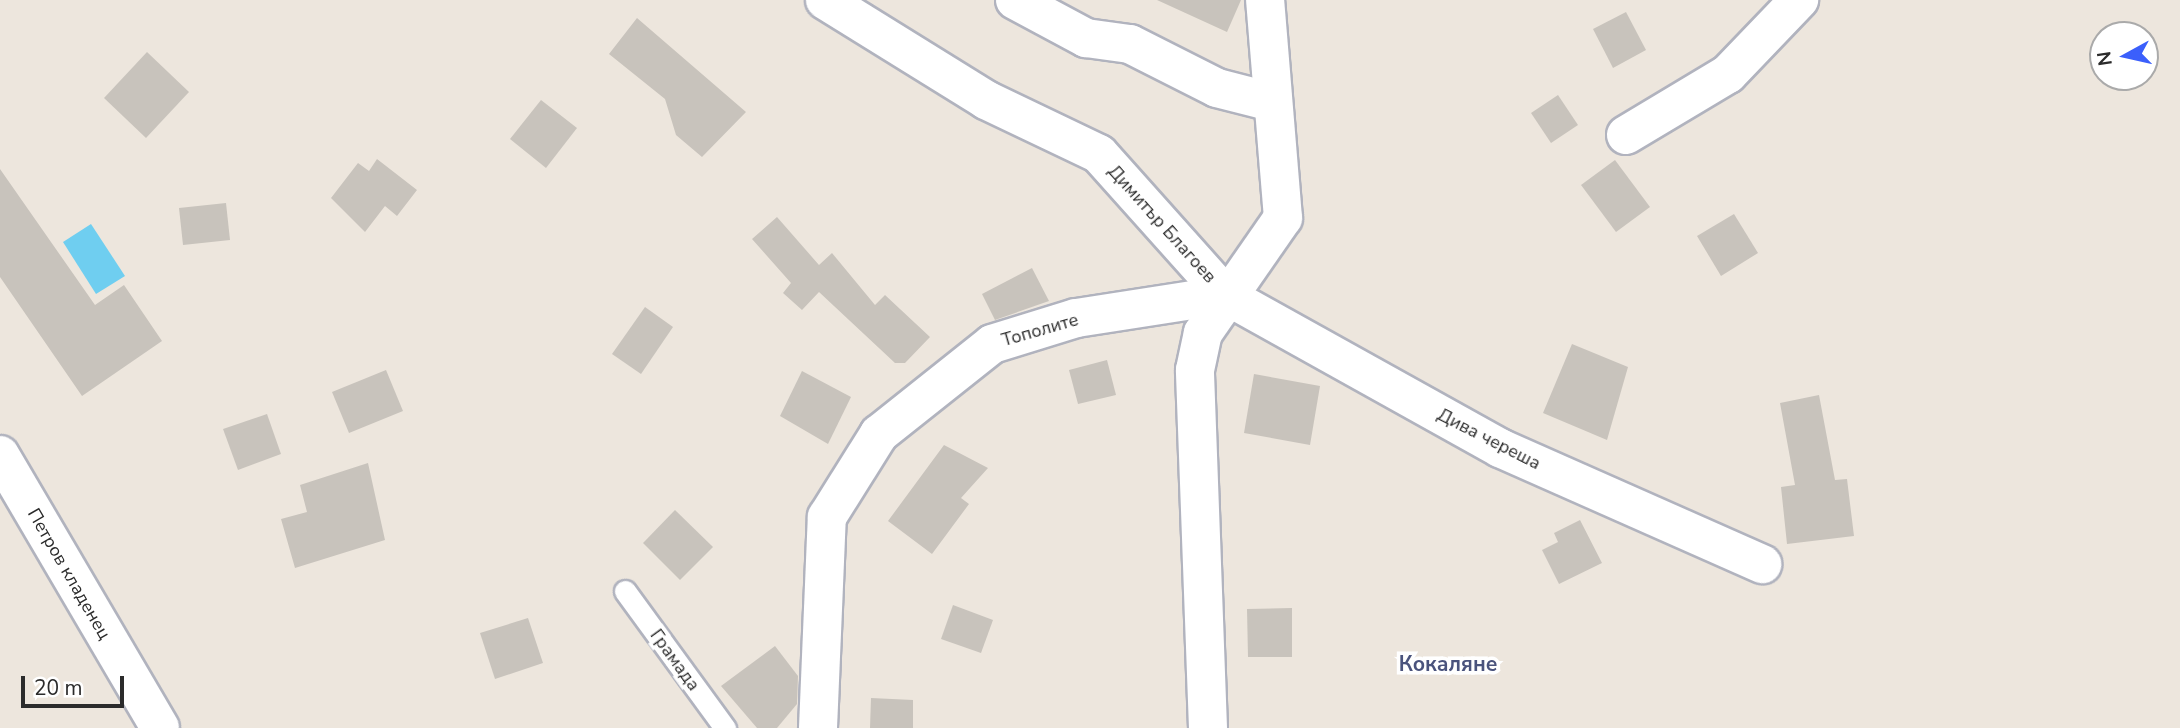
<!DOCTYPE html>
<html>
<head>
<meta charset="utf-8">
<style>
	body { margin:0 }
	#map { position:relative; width:2180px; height:728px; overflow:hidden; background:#ede6dd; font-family:"Nunito Sans",sans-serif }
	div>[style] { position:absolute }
	.water>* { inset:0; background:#6fcef0 }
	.building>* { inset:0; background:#c8c3bc }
	.roads { filter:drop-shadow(2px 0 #b1b3be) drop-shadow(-2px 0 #b1b3be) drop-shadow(0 2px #b1b3be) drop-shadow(0 -2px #b1b3be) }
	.service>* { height:21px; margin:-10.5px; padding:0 10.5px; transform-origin:10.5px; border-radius:10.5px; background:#fff }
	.minor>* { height:38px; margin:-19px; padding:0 19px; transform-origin:19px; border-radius:19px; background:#fff }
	span { translate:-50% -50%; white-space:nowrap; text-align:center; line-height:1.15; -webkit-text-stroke:7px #fff; paint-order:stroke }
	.street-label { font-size:18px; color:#2b2b2b }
	.quarter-label { font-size:21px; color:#4a537c; font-weight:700 }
	.north { position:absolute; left:2089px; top:21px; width:70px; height:70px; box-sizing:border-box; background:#fff; border:2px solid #aaa; border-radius:50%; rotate:262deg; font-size:19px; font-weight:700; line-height:28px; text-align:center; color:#2b2b2b }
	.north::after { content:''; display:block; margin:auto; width:24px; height:32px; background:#3b5ffb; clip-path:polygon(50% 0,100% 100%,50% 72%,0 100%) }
	.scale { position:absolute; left:21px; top:676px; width:103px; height:32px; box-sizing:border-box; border:4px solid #2b2b2b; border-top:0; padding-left:9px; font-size:21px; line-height:24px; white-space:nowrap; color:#2b2b2b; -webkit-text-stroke:5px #fff; paint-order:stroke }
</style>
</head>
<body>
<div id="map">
	<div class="water">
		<i style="clip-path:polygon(91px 224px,125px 276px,96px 294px,63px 242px)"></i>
	</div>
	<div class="building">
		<i style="clip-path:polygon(1157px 0,1241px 0,1227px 32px)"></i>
		<i style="clip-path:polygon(1626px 12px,1646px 50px,1613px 68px,1593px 29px)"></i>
		<i style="clip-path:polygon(637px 18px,746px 112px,702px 157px,676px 135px,665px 99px,609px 54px)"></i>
		<i style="clip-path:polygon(147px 52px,189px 92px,146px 138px,104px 98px)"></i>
		<i style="clip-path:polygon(1558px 95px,1578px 125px,1551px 143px,1531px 113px)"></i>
		<i style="clip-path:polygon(541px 100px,577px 128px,546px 168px,510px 139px)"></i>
		<i style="clip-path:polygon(377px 159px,417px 190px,397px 216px,385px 206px,365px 232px,331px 198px,358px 163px,369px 171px)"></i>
		<i style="clip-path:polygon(1615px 160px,1650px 207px,1616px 232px,1581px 185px)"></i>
		<i style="clip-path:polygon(0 169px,95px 305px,124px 285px,162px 341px,82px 396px,0 277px)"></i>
		<i style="clip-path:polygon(226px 203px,230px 240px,183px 245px,179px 208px)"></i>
		<i style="clip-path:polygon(1734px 214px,1758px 253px,1721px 276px,1697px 236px)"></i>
		<i style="clip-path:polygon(777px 217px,819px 265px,832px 253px,875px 305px,885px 295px,930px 337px,905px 363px,895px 363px,819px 292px,802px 310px,783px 293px,791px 283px,752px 239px)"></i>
		<i style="clip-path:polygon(1032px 268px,1049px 301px,995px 320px,982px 294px)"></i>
		<i style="clip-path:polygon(645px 307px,673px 327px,641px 374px,612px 354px)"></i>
		<i style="clip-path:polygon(1572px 344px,1628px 367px,1607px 440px,1543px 413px)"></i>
		<i style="clip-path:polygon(1107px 360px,1116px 395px,1078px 404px,1069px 370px)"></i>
		<i style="clip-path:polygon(386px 370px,403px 411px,349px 433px,332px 392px)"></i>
		<i style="clip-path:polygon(802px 371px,851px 397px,828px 444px,780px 416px)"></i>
		<i style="clip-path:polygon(1254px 374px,1320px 386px,1310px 445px,1244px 433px)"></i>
		<i style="clip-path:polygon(1819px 395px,1835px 480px,1847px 479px,1854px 536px,1787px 544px,1781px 487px,1795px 485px,1780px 403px)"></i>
		<i style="clip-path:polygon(267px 414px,281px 454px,238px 470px,223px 429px)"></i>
		<i style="clip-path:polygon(944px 445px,988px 468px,961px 498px,969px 504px,932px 554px,888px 521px)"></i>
		<i style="clip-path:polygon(368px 463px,385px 540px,295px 568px,281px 519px,307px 512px,300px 485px)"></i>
		<i style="clip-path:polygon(675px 510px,713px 547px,680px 580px,643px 543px)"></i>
		<i style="clip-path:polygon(1580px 520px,1602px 563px,1559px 584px,1542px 550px,1558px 542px,1554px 533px)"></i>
		<i style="clip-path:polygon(953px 605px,993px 620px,981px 653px,941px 639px)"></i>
		<i style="clip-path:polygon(1292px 608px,1292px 657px,1248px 657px,1247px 609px)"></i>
		<i style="clip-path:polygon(528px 618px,543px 663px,495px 679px,480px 633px)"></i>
		<i style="clip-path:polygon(775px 646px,798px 676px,797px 704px,777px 728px,757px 728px,721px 686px)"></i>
		<i style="clip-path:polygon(871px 698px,913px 700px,913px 728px,870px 728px)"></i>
	</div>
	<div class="roads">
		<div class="service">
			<i style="left:625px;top:591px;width:170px;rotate:53.9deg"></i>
		</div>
		<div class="minor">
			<i style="left:825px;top:0;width:190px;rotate:31.8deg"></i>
			<i style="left:986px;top:100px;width:125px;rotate:25.5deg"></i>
			<i style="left:1099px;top:154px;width:189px;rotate:48.2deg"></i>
			<i style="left:1225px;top:295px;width:315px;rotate:29.1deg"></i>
			<i style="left:1500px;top:448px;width:287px;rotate:23.9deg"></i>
			<i style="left:1015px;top:0;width:81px;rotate:28.2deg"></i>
			<i style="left:1086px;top:38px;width:44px;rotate:7.8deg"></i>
			<i style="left:1130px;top:44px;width:97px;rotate:26.8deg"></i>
			<i style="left:1217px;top:88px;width:57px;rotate:14.3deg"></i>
			<i style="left:1626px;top:135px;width:119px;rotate:-30.9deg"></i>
			<i style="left:1728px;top:74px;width:103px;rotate:-46.2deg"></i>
			<i style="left:0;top:455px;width:316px;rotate:59.6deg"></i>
			<i style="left:818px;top:728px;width:211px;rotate:-87.6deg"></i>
			<i style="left:827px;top:517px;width:98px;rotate:-57.9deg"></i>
			<i style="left:879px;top:434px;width:144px;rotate:-38.5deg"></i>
			<i style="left:992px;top:344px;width:88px;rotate:-17.2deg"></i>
			<i style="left:1076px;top:318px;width:151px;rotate:-8.8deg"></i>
			<i style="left:1208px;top:728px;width:358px;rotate:-92.1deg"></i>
			<i style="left:1195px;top:370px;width:38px;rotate:-78deg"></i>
			<i style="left:1203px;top:333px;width:140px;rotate:-55.2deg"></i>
			<i style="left:1283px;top:218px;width:219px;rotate:-94.7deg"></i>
		</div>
	</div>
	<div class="street-label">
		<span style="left:1162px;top:224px;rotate:48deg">Димитър Благоев</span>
		<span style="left:1040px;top:330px;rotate:-16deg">Тополите</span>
		<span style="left:1489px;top:439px;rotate:27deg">Дива череша</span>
		<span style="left:69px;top:574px;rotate:60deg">Петров кладенец</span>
		<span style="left:675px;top:660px;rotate:54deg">Грамада</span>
	</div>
	<div class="quarter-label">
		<span style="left:1448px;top:664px">Кокаляне</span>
	</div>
	<div class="north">N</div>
	<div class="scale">20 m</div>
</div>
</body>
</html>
